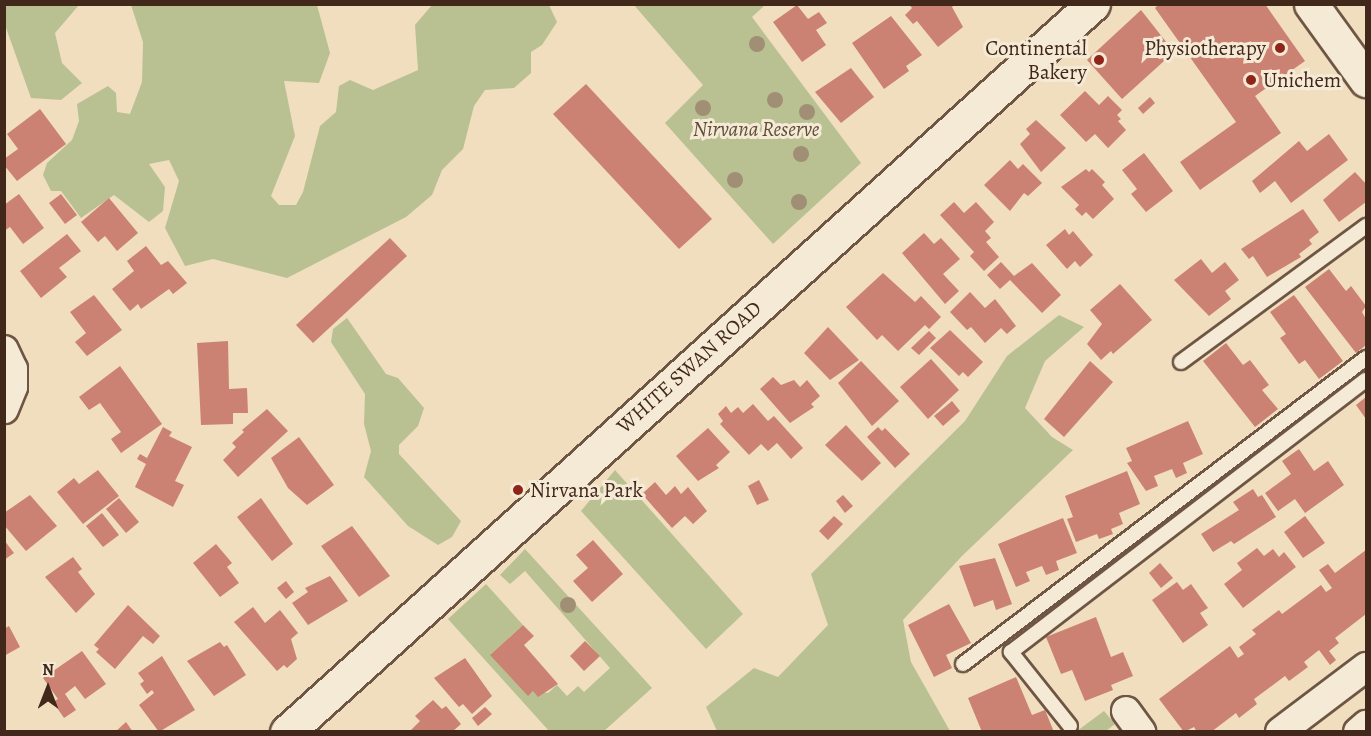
<!DOCTYPE html>
<html>
<head>
<meta charset="utf-8">
<style>
	body { margin:0 }
	#map { position:relative; width:1371px; height:736px; overflow:hidden; background:#f0debf; font-family:Alegreya,serif }
	div>[style] { position:absolute }
	.green>* { inset:0; background:#b9c192 }
	.building>* { inset:0; background:#cc8272 }
	.roads { filter:drop-shadow(2px 0 #6e5544) drop-shadow(-2px 0 #6e5544) drop-shadow(0 2px #6e5544) drop-shadow(0 -2px #6e5544) }
	.lane>* { height:14px; margin:-7px; padding:0 7px; transform-origin:7px; border-radius:7px; background:#f5ead5 }
	.street>* { height:28px; margin:-14px; padding:0 14px; transform-origin:14px; border-radius:14px; background:#f5ead5 }
	.secondary>* { height:33px; margin:-16.5px; padding:0 16.5px; transform-origin:16.5px; border-radius:16.5px; background:#f5ead5 }
	.trees>* { width:16px; height:16px; margin:-8px; border-radius:50%; background:#a18f75 }
	.dots>* { width:16px; height:16px; translate:-50% -50%; box-sizing:border-box; border:3px solid #f5ead5; border-radius:50% }
	span { translate:-50% -50%; white-space:nowrap; text-align:center; line-height:1.15; -webkit-text-stroke:6px #f5ead5; paint-order:stroke }
	.poi-label { font-size:21px; color:#42271b }
	.right { translate:-100% -50%; text-align:right }
	.left { translate:0 -50%; text-align:left }
	.park-label { font-size:21px; color:#604e39; font-style:italic }
	.street-label { font-size:21px; color:#42271b }
	.frame { position:absolute; inset:0; border:6px solid #42271b; pointer-events:none }
	.north { position:absolute; left:18px; top:658px; width:60px; height:60px; -webkit-text-stroke:4px #f5ead5; paint-order:stroke; rotate:0deg; font-size:16px; font-weight:700; line-height:24px; text-align:center; color:#42271b }
	.north::after { content:''; display:block; margin:auto; width:21px; height:27px; background:#42271b; clip-path:polygon(50% 0,100% 100%,50% 72%,0 100%) }
</style>
</head>
<body>
<div id="map">
	<div class="green">
		<i style="clip-path:polygon(4px 5px,79px 5px,55px 33px,62px 63px,82px 83px,61px 100px,31px 98px,5px 25px)"></i>
		<i style="clip-path:polygon(131px 5px,317px 5px,330px 53px,319px 83px,284px 81px,295px 136px,271px 196px,279px 205px,296px 205px,303px 192px,320px 126px,336px 112px,339px 86px,350px 80px,373px 90px,418px 70px,415px 25px,432px 5px,549px 5px,557px 22px,542px 45px,531px 52px,531px 73px,514px 88px,485px 90px,474px 106px,463px 149px,442px 170px,432px 195px,406px 217px,287px 278px,213px 259px,185px 266px,165px 228px,179px 181px,169px 160px,149px 164px,165px 187px,163px 211px,149px 222px,114px 195px,81px 218px,61px 191px,51px 191px,43px 175px,47px 163px,72px 140px,79px 121px,77px 104px,108px 86px,116px 93px,117px 112px,130px 114px,142px 82px,143px 42px)"></i>
		<i style="clip-path:polygon(634px 5px,765px 5px,752px 17px,861px 163px,773px 244px,665px 123px,703px 85px)"></i>
		<i style="clip-path:polygon(1059px 315px,1084px 327px,1045px 361px,1025px 408px,1052px 437px,1073px 450px,962px 556px,903px 620px,911px 662px,950px 731px,717px 731px,706px 707px,754px 668px,778px 677px,828px 625px,811px 574px,965px 421px,1007px 356px)"></i>
		<i style="clip-path:polygon(347px 318px,386px 374px,398px 378px,424px 408px,418px 426px,399px 445px,399px 454px,461px 521px,452px 537px,438px 545px,408px 526px,364px 477px,371px 451px,364px 424px,365px 394px,331px 342px,333px 329px)"></i>
		<i style="clip-path:polygon(615px 470px,743px 614px,706px 649px,581px 511px)"></i>
		<i style="clip-path:polygon(525px 549px,652px 688px,604px 731px,549px 731px,448px 619px,486px 584px,523px 625px,491px 654px,528px 695px,533px 691px,548px 693px,557px 685px,567px 696px,578px 686px,584px 692px,610px 668px,525px 571px,510px 584px,500px 575px)"></i>
		<i style="clip-path:polygon(1104px 711px,1115px 724px,1106px 731px,1077px 731px)"></i>
	</div>
	<div class="building">
		<i style="clip-path:polygon(909px 4px,955px 4px,952px 7px,963px 27px,938px 47px,917px 21px,913px 24px,905px 15px,912px 8px)"></i>
		<i style="clip-path:polygon(1159px 4px,1265px 4px,1305px 61px,1255px 96px,1281px 133px,1200px 190px,1180px 162px,1236px 122px,1155px 8px)"></i>
		<i style="clip-path:polygon(797px 5px,808px 19px,819px 12px,827px 23px,816px 30px,826px 45px,802px 62px,773px 22px)"></i>
		<i style="clip-path:polygon(1141px 10px,1174px 52px,1122px 99px,1087px 60px)"></i>
		<i style="clip-path:polygon(891px 16px,922px 55px,906px 66px,909px 71px,884px 89px,852px 43px)"></i>
		<i style="clip-path:polygon(851px 68px,874px 97px,841px 123px,815px 92px)"></i>
		<i style="clip-path:polygon(586px 84px,712px 219px,679px 249px,553px 114px)"></i>
		<i style="clip-path:polygon(1085px 91px,1099px 105px,1108px 96px,1122px 110px,1117px 115px,1121px 119px,1118px 121px,1126px 130px,1108px 148px,1095px 134px,1086px 142px,1060px 115px)"></i>
		<i style="clip-path:polygon(1150px 97px,1155px 103px,1143px 114px,1138px 108px)"></i>
		<i style="clip-path:polygon(40px 109px,66px 144px,17px 181px,4px 165px,4px 159px,18px 149px,7px 134px)"></i>
		<i style="clip-path:polygon(1036px 120px,1066px 148px,1041px 172px,1020px 144px,1030px 134px,1026px 129px)"></i>
		<i style="clip-path:polygon(1329px 134px,1348px 160px,1291px 203px,1275px 181px,1260px 193px,1252px 181px,1299px 141px,1307px 151px)"></i>
		<i style="clip-path:polygon(1144px 153px,1173px 191px,1146px 212px,1131px 194px,1137px 189px,1122px 170px)"></i>
		<i style="clip-path:polygon(1010px 160px,1018px 169px,1023px 164px,1042px 183px,1028px 196px,1024px 193px,1010px 211px,984px 185px)"></i>
		<i style="clip-path:polygon(1086px 169px,1089px 172px,1092px 169px,1105px 182px,1102px 185px,1114px 199px,1093px 219px,1086px 212px,1082px 216px,1075px 209px,1079px 205px,1061px 187px)"></i>
		<i style="clip-path:polygon(1355px 172px,1366px 184px,1366px 202px,1339px 222px,1323px 200px)"></i>
		<i style="clip-path:polygon(19px 194px,44px 228px,23px 244px,10px 227px,4px 231px,4px 205px)"></i>
		<i style="clip-path:polygon(61px 194px,77px 215px,65px 224px,49px 203px)"></i>
		<i style="clip-path:polygon(109px 198px,138px 233px,117px 251px,105px 236px,98px 242px,81px 222px)"></i>
		<i style="clip-path:polygon(954px 202px,964px 213px,976px 202px,994px 222px,985px 231px,991px 238px,986px 242px,999px 257px,984px 271px,970px 256px,974px 252px,940px 215px)"></i>
		<i style="clip-path:polygon(1303px 209px,1319px 232px,1309px 240px,1312px 244px,1299px 254px,1301px 257px,1267px 277px,1253px 256px,1249px 259px,1241px 249px)"></i>
		<i style="clip-path:polygon(1065px 229px,1069px 235px,1073px 231px,1093px 255px,1080px 267px,1075px 261px,1067px 269px,1046px 245px)"></i>
		<i style="clip-path:polygon(924px 233px,934px 244px,941px 238px,960px 259px,943px 274px,959px 291px,945px 304px,902px 253px)"></i>
		<i style="clip-path:polygon(67px 234px,81px 251px,59px 268px,67px 277px,41px 298px,20px 271px)"></i>
		<i style="clip-path:polygon(390px 238px,407px 256px,313px 343px,296px 325px)"></i>
		<i style="clip-path:polygon(146px 246px,161px 265px,168px 261px,187px 283px,173px 294px,169px 289px,141px 309px,138px 304px,130px 311px,112px 289px,134px 271px,127px 261px)"></i>
		<i style="clip-path:polygon(1201px 259px,1212px 273px,1225px 262px,1239px 280px,1225px 291px,1231px 299px,1209px 316px,1174px 280px)"></i>
		<i style="clip-path:polygon(1001px 262px,1014px 276px,1032px 263px,1061px 295px,1042px 313px,1010px 280px,1000px 289px,987px 275px)"></i>
		<i style="clip-path:polygon(1329px 269px,1346px 291px,1351px 286px,1366px 306px,1362px 312px,1366px 319px,1366px 345px,1356px 353px,1305px 287px)"></i>
		<i style="clip-path:polygon(883px 273px,915px 302px,921px 296px,941px 317px,929px 329px,925px 325px,898px 351px,882px 335px,877px 340px,846px 307px)"></i>
		<i style="clip-path:polygon(1120px 284px,1152px 320px,1113px 354px,1111px 351px,1101px 360px,1087px 344px,1102px 324px,1090px 310px)"></i>
		<i style="clip-path:polygon(970px 292px,985px 308px,995px 299px,1016px 326px,1007px 334px,1001px 328px,985px 343px,971px 327px,967px 330px,950px 312px)"></i>
		<i style="clip-path:polygon(94px 295px,122px 330px,87px 356px,75px 342px,86px 333px,70px 312px)"></i>
		<i style="clip-path:polygon(1294px 295px,1343px 361px,1319px 379px,1305px 360px,1299px 364px,1280px 338px,1286px 334px,1270px 312px)"></i>
		<i style="clip-path:polygon(828px 327px,859px 360px,830px 380px,804px 353px)"></i>
		<i style="clip-path:polygon(950px 330px,983px 362px,968px 377px,963px 372px,959px 376px,930px 348px)"></i>
		<i style="clip-path:polygon(929px 331px,936px 338px,919px 355px,911px 348px)"></i>
		<i style="clip-path:polygon(228px 341px,229px 389px,247px 388px,248px 413px,233px 413px,233px 424px,201px 425px,197px 343px)"></i>
		<i style="clip-path:polygon(1226px 343px,1243px 365px,1250px 360px,1269px 385px,1262px 390px,1278px 409px,1255px 427px,1203px 361px)"></i>
		<i style="clip-path:polygon(931px 359px,959px 390px,928px 419px,900px 387px)"></i>
		<i style="clip-path:polygon(861px 361px,899px 401px,872px 426px,838px 383px)"></i>
		<i style="clip-path:polygon(1090px 361px,1113px 382px,1064px 437px,1044px 419px)"></i>
		<i style="clip-path:polygon(120px 366px,162px 424px,121px 453px,111px 439px,121px 432px,100px 403px,89px 410px,79px 397px)"></i>
		<i style="clip-path:polygon(773px 377px,781px 385px,794px 380px,800px 387px,807px 380px,820px 396px,811px 404px,814px 407px,790px 423px,760px 389px)"></i>
		<i style="clip-path:polygon(1366px 397px,1366px 419px,1356px 405px)"></i>
		<i style="clip-path:polygon(952px 401px,960px 411px,943px 426px,934px 416px)"></i>
		<i style="clip-path:polygon(753px 404px,768px 421px,774px 416px,803px 448px,791px 459px,777px 443px,768px 451px,761px 444px,749px 455px,720px 424px,723px 421px,718px 414px,726px 406px,731px 413px,738px 407px,743px 413px)"></i>
		<i style="clip-path:polygon(267px 409px,288px 431px,238px 477px,223px 460px,236px 447px,232px 443px,244px 432px,242px 430px)"></i>
		<i style="clip-path:polygon(1188px 421px,1203px 454px,1183px 463px,1187px 473px,1176px 478px,1172px 469px,1154px 476px,1158px 486px,1146px 491px,1127px 463px,1132px 461px,1126px 448px)"></i>
		<i style="clip-path:polygon(846px 425px,881px 463px,862px 481px,825px 445px)"></i>
		<i style="clip-path:polygon(163px 427px,172px 432px,169px 436px,192px 447px,175px 481px,184px 485px,173px 507px,135px 487px,146px 464px,137px 459px,140px 454px,147px 458px)"></i>
		<i style="clip-path:polygon(878px 427px,882px 431px,885px 428px,910px 454px,895px 468px,867px 437px)"></i>
		<i style="clip-path:polygon(708px 428px,730px 452px,716px 465px,719px 468px,698px 481px,676px 456px)"></i>
		<i style="clip-path:polygon(299px 437px,334px 485px,307px 505px,288px 488px,271px 458px)"></i>
		<i style="clip-path:polygon(1299px 449px,1314px 471px,1328px 461px,1344px 485px,1305px 513px,1295px 499px,1278px 511px,1265px 493px,1291px 474px,1282px 461px)"></i>
		<i style="clip-path:polygon(98px 470px,119px 496px,83px 524px,57px 492px,74px 478px,79px 484px)"></i>
		<i style="clip-path:polygon(1127px 471px,1140px 504px,1119px 513px,1123px 524px,1111px 529px,1113px 534px,1099px 539px,1097px 534px,1076px 542px,1067px 519px,1073px 517px,1065px 496px)"></i>
		<i style="clip-path:polygon(759px 480px,769px 500px,757px 505px,748px 486px)"></i>
		<i style="clip-path:polygon(655px 482px,666px 495px,675px 486px,681px 494px,688px 487px,707px 511px,693px 524px,685px 516px,672px 528px,642px 494px)"></i>
		<i style="clip-path:polygon(1253px 489px,1258px 497px,1262px 495px,1276px 517px,1234px 544px,1231px 541px,1213px 552px,1201px 534px,1239px 510px,1233px 502px)"></i>
		<i style="clip-path:polygon(30px 495px,57px 526px,26px 551px,4px 525px,4px 513px)"></i>
		<i style="clip-path:polygon(843px 495px,853px 506px,845px 513px,836px 501px)"></i>
		<i style="clip-path:polygon(119px 498px,139px 522px,126px 533px,106px 509px)"></i>
		<i style="clip-path:polygon(261px 498px,293px 544px,272px 561px,237px 517px)"></i>
		<i style="clip-path:polygon(102px 513px,119px 535px,103px 547px,86px 526px)"></i>
		<i style="clip-path:polygon(834px 516px,843px 524px,828px 540px,819px 531px)"></i>
		<i style="clip-path:polygon(1305px 516px,1325px 543px,1303px 558px,1284px 532px)"></i>
		<i style="clip-path:polygon(1063px 518px,1077px 553px,1056px 561px,1059px 570px,1046px 575px,1042px 566px,1026px 572px,1030px 581px,1016px 587px,998px 544px)"></i>
		<i style="clip-path:polygon(352px 526px,390px 576px,359px 597px,321px 546px)"></i>
		<i style="clip-path:polygon(4px 540px,14px 553px,4px 560px)"></i>
		<i style="clip-path:polygon(593px 540px,623px 574px,592px 602px,573px 581px,588px 568px,576px 555px)"></i>
		<i style="clip-path:polygon(216px 544px,232px 563px,227px 567px,239px 583px,220px 597px,193px 563px)"></i>
		<i style="clip-path:polygon(1257px 548px,1264px 556px,1273px 549px,1279px 557px,1284px 552px,1296px 567px,1243px 608px,1224px 584px,1242px 570px,1237px 563px)"></i>
		<i style="clip-path:polygon(1366px 550px,1366px 614px,1335px 638px,1339px 643px,1329px 651px,1336px 660px,1330px 665px,1319px 650px,1304px 662px,1308px 667px,1289px 681px,1285px 676px,1254px 699px,1257px 704px,1239px 718px,1236px 713px,1211px 732px,1197px 732px,1194px 727px,1184px 732px,1159px 699px,1230px 646px,1238px 658px,1244px 654px,1239px 647px,1256px 634px,1252px 630px,1263px 622px,1279px 610px,1282px 614px,1321px 585px,1326px 592px,1332px 588px,1319px 570px,1328px 564px,1335px 573px)"></i>
		<i style="clip-path:polygon(73px 557px,82px 569px,78px 572px,95px 594px,76px 613px,45px 577px)"></i>
		<i style="clip-path:polygon(995px 558px,1012px 604px,996px 610px,993px 600px,974px 607px,959px 566px)"></i>
		<i style="clip-path:polygon(1160px 563px,1173px 578px,1161px 588px,1149px 573px)"></i>
		<i style="clip-path:polygon(330px 576px,348px 601px,308px 625px,292px 603px,308px 592px,305px 588px)"></i>
		<i style="clip-path:polygon(286px 581px,294px 592px,286px 599px,277px 588px)"></i>
		<i style="clip-path:polygon(1177px 582px,1183px 590px,1191px 584px,1208px 608px,1200px 613px,1208px 625px,1183px 643px,1152px 600px)"></i>
		<i style="clip-path:polygon(949px 604px,971px 643px,946px 655px,952px 668px,934px 677px,908px 625px)"></i>
		<i style="clip-path:polygon(128px 605px,160px 636px,153px 644px,143px 636px,115px 669px,96px 652px,99px 649px,94px 645px)"></i>
		<i style="clip-path:polygon(253px 607px,265px 623px,280px 610px,298px 633px,291px 639px,297px 659px,287px 668px,284px 665px,277px 671px,234px 622px)"></i>
		<i style="clip-path:polygon(1096px 617px,1111px 657px,1123px 652px,1133px 676px,1111px 685px,1113px 690px,1085px 701px,1072px 670px,1061px 674px,1046px 637px)"></i>
		<i style="clip-path:polygon(523px 625px,534px 636px,524px 645px,558px 684px,538px 697px,533px 691px,528px 696px,490px 655px)"></i>
		<i style="clip-path:polygon(9px 626px,20px 647px,4px 656px,4px 629px)"></i>
		<i style="clip-path:polygon(585px 641px,600px 656px,584px 671px,570px 656px)"></i>
		<i style="clip-path:polygon(220px 642px,224px 647px,227px 645px,246px 675px,214px 696px,187px 661px)"></i>
		<i style="clip-path:polygon(82px 651px,106px 684px,85px 699px,75px 686px,65px 694px,76px 710px,64px 718px,53px 702px,58px 699px,43px 678px)"></i>
		<i style="clip-path:polygon(162px 656px,195px 710px,159px 732px,139px 705px,154px 693px,152px 690px,147px 694px,140px 684px,144px 681px,138px 673px)"></i>
		<i style="clip-path:polygon(465px 658px,492px 696px,472px 714px,463px 704px,459px 707px,434px 678px)"></i>
		<i style="clip-path:polygon(1016px 677px,1032px 715px,1045px 710px,1054px 732px,982px 732px,968px 698px)"></i>
		<i style="clip-path:polygon(433px 700px,442px 709px,446px 706px,461px 724px,452px 732px,409px 732px,420px 721px,415px 716px)"></i>
		<i style="clip-path:polygon(485px 707px,492px 714px,478px 726px,472px 718px)"></i>
		<i style="clip-path:polygon(126px 722px,133px 732px,115px 732px)"></i>
	</div>
	<div class="roads">
		<div class="lane">
			<i style="left:1181px;top:362px;width:230px;rotate:-36.3deg"></i>
			<i style="left:963px;top:664px;width:506px;rotate:-37.21deg"></i>
			<i style="left:1070px;top:726px;width:95px;rotate:-128.6deg"></i>
			<i style="left:1011px;top:652px;width:447px;rotate:-37.5deg"></i>
		</div>
		<div class="street">
			<i style="left:4px;top:350px;width:21px;rotate:65deg"></i>
			<i style="left:13px;top:369px;width:18px;rotate:90deg"></i>
			<i style="left:13px;top:387px;width:24px;rotate:112deg"></i>
			<i style="left:1126px;top:711px;width:26px;rotate:54deg"></i>
			<i style="left:1280px;top:732px;width:108px;rotate:-37.1deg"></i>
			<i style="left:1358px;top:732px;width:11px;rotate:-41deg"></i>
		</div>
		<div class="secondary">
			<i style="left:1311px;top:4px;width:94px;rotate:54.1deg"></i>
			<i style="left:287px;top:732px;width:1086px;rotate:-42.09deg"></i>
		</div>
	</div>
	<div class="trees">
		<i style="left:757px;top:44px"></i>
		<i style="left:775px;top:100px"></i>
		<i style="left:703px;top:108px"></i>
		<i style="left:807px;top:112px"></i>
		<i style="left:801px;top:154px"></i>
		<i style="left:735px;top:180px"></i>
		<i style="left:799px;top:202px"></i>
		<i style="left:568px;top:605px"></i>
	</div>
	<div class="dots">
		<i style="left:1280px;top:48px;background:#8f2418"></i>
		<i style="left:1099px;top:60px;background:#8f2418"></i>
		<i style="left:1251px;top:80px;background:#8f2418"></i>
		<i style="left:518px;top:490px;background:#8f2418"></i>
	</div>
	<div class="poi-label">
		<span class="right" style="left:1087px;top:60px">Continental<br>Bakery</span>
		<span class="right" style="left:1266px;top:48px">Physiotherapy</span>
		<span class="left" style="left:1263px;top:80px">Unichem</span>
		<span class="left" style="left:530px;top:490px">Nirvana Park</span>
	</div>
	<div class="park-label">
		<span style="left:756px;top:129px">Nirvana Reserve</span>
	</div>
	<div class="street-label">
		<span style="left:689px;top:367px;rotate:-42deg">WHITE SWAN ROAD</span>
	</div>
	<div class="frame"></div>
	<div class="north">N</div>
</div>
</body>
</html>
